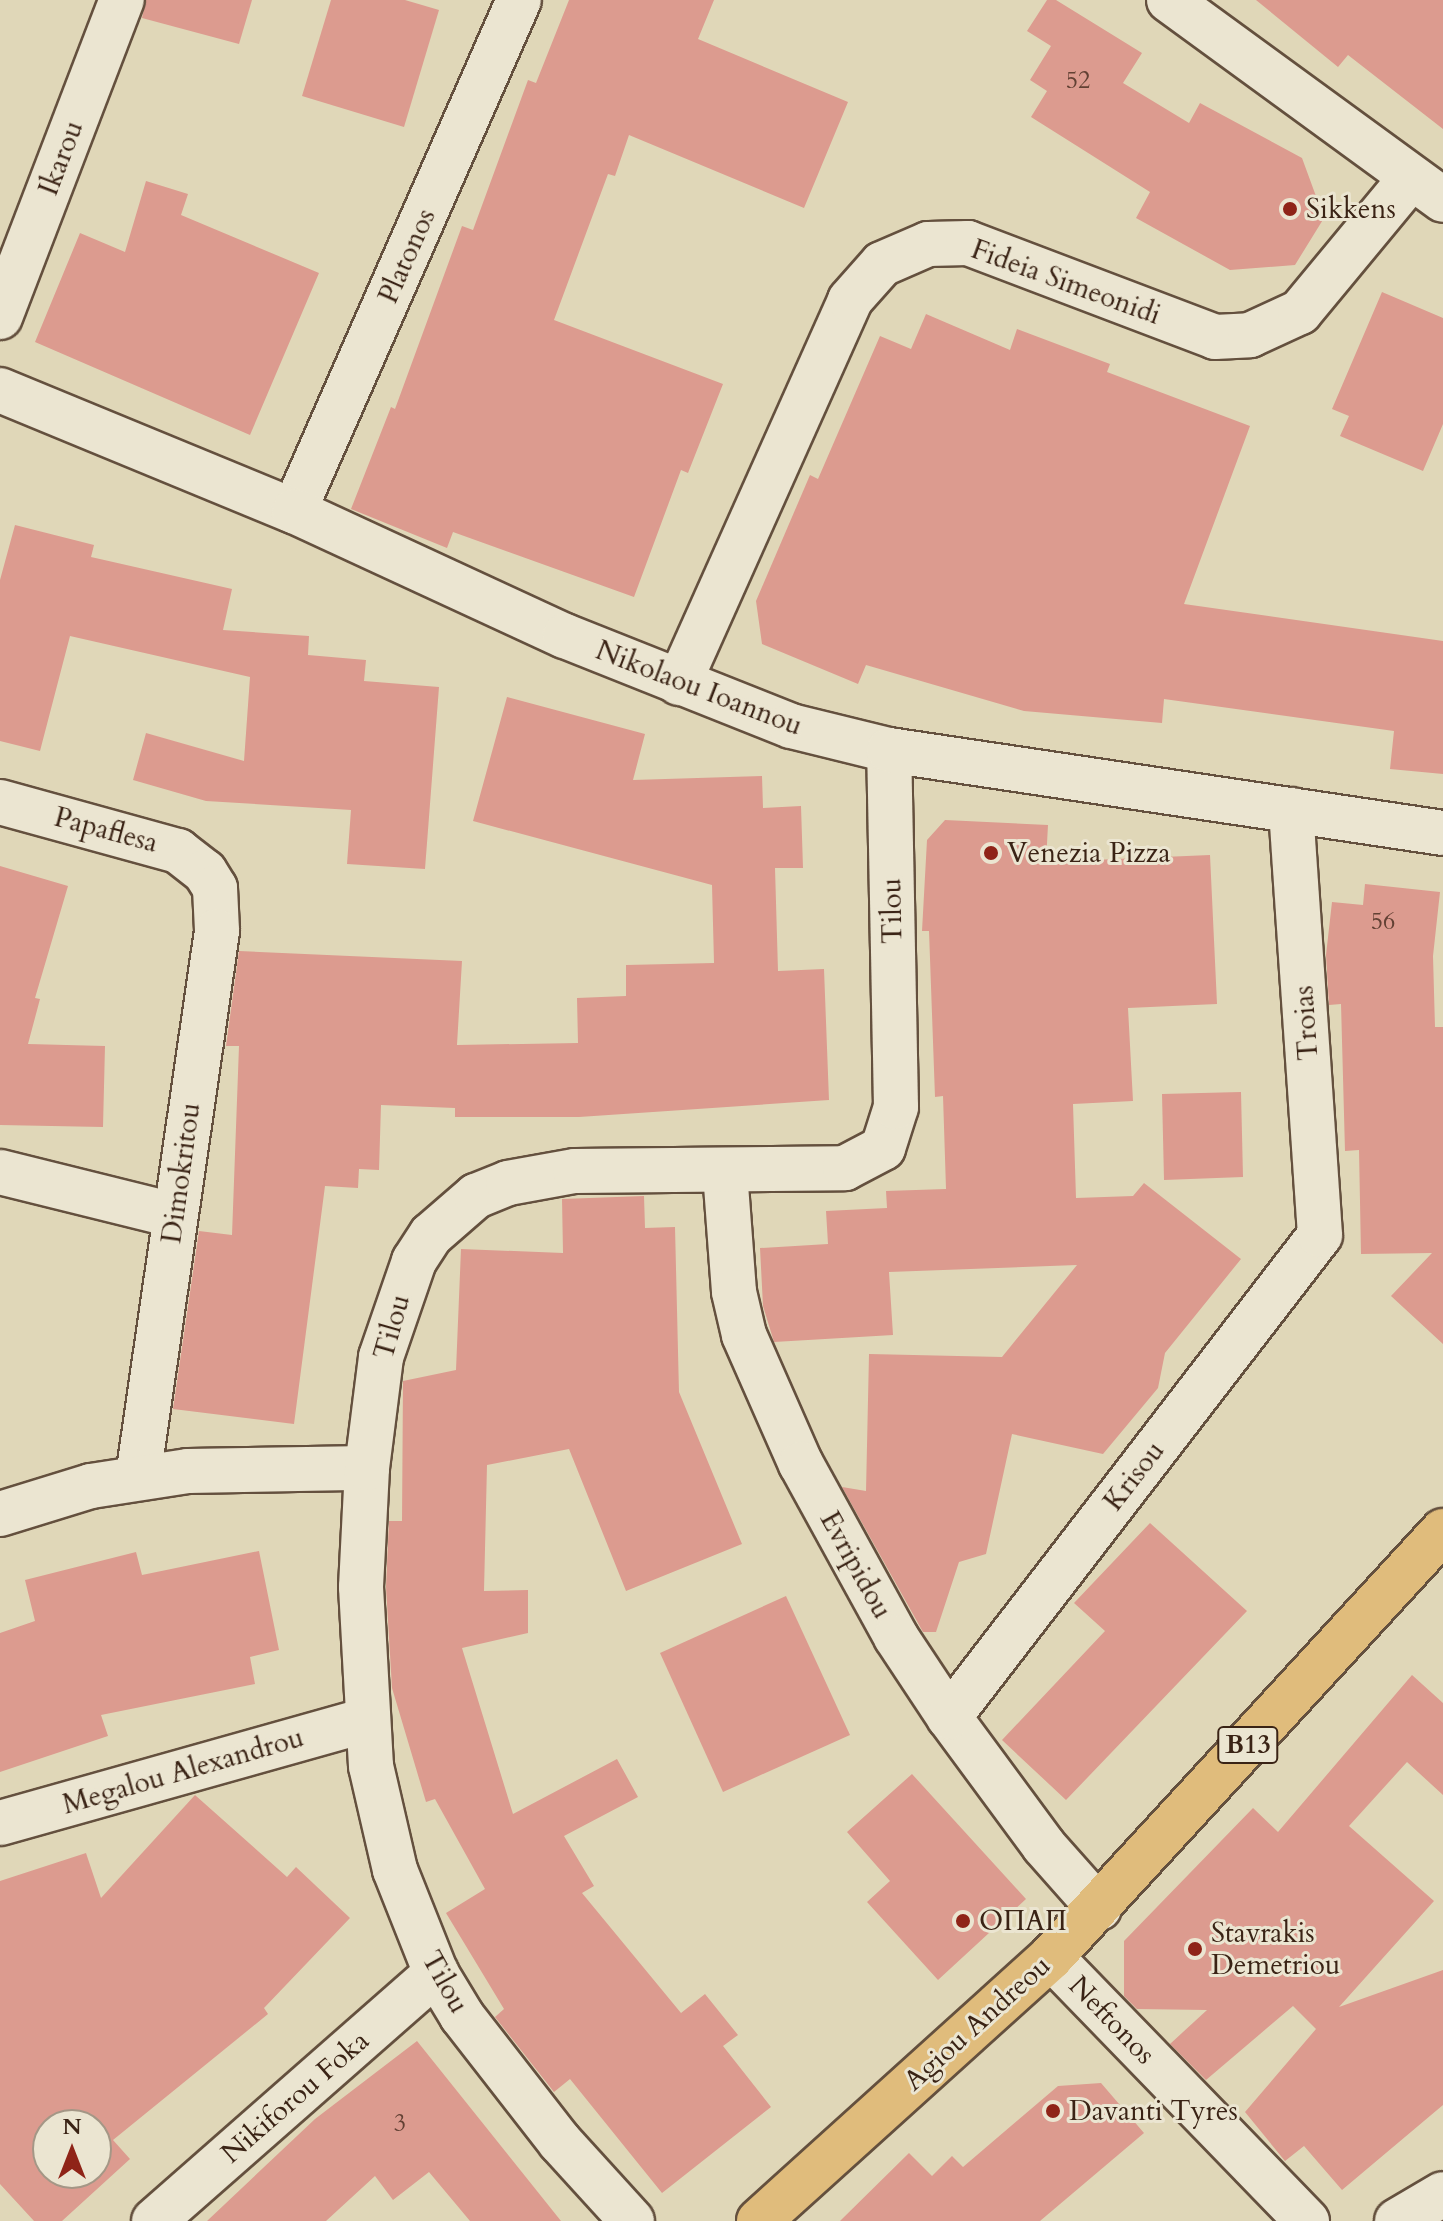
<!DOCTYPE html>
<html>
<head>
<meta charset="utf-8">
<style>
	body { margin:0 }
	#map { position:relative; width:1443px; height:2221px; overflow:hidden; background:#e0d7b8; font-family:Cardo,serif }
	div>[style] { position:absolute }
	.building>* { inset:0; background:#dc9b8f }
	.roads { filter:drop-shadow(2px 0 #64503e) drop-shadow(-2px 0 #64503e) drop-shadow(0 2px #64503e) drop-shadow(0 -2px #64503e) }
	.street>* { height:44px; margin:-22px; padding:0 22px; transform-origin:22px; border-radius:22px; background:#ebe5d1 }
	.secondary>* { height:44px; margin:-22px; padding:0 22px; transform-origin:22px; border-radius:22px; background:#ebe5d1 }
	.primary>* { height:44px; margin:-22px; padding:0 22px; transform-origin:22px; border-radius:22px; background:#e0bc7c }
	.dots>* { width:22px; height:22px; translate:-50% -50%; box-sizing:border-box; border:4px solid #ebe5d1; border-radius:50% }
	span { translate:-50% -50%; white-space:nowrap; text-align:center; line-height:1.15; -webkit-text-stroke:6px #ebe5d1; paint-order:stroke }
	.number-label { font-size:24px; color:#624134 }
	.number-label span { -webkit-text-stroke-width:0 }
	.shield-label span { padding:2px 6px; background:#ebe5d1; border:2px solid; border-radius:6px; -webkit-text-stroke-width:0 }
	.shield-label { font-size:26px; color:#3a2315; font-weight:700 }
	.street-label { font-size:28px; color:#3a2315 }
	.poi-label { font-size:28px; color:#3a2315 }
	.left { translate:0 -50%; text-align:left }
	.north { position:absolute; left:32px; top:2109px; width:80px; height:80px; box-sizing:border-box; background:#ebe5d1; border:2px solid #a49786; border-radius:50%; rotate:0deg; font-size:22px; font-weight:700; line-height:32px; text-align:center; color:#3a2315 }
	.north::after { content:''; display:block; margin:auto; width:28px; height:36px; background:#8f2418; clip-path:polygon(50% 0,100% 100%,50% 72%,0 100%) }
</style>
</head>
<body>
<div id="map">
	<div class="building">
		<i style="clip-path:polygon(146px 0,252px 0,239px 44px,142px 18px)"></i>
		<i style="clip-path:polygon(331px 0,405px 0,439px 10px,404px 127px,302px 96px)"></i>
		<i style="clip-path:polygon(569px 0,714px 0,698px 39px,848px 102px,804px 208px,629px 135px,615px 176px,608px 174px,554px 320px,723px 384px,688px 473px,681px 470px,634px 597px,453px 532px,447px 548px,351px 509px,391px 407px,395px 409px,462px 226px,473px 230px,528px 80px,536px 83px)"></i>
		<i style="clip-path:polygon(1047px 0,1056px 0,1142px 53px,1123px 83px,1189px 123px,1200px 103px,1302px 158px,1324px 218px,1295px 265px,1230px 270px,1136px 218px,1150px 192px,1031px 117px,1047px 91px,1030px 80px,1051px 46px,1027px 31px)"></i>
		<i style="clip-path:polygon(1256px 0,1443px 0,1443px 129px,1348px 55px,1338px 67px)"></i>
		<i style="clip-path:polygon(146px 181px,188px 194px,181px 215px,319px 273px,250px 435px,35px 342px,80px 233px,125px 252px)"></i>
		<i style="clip-path:polygon(1382px 292px,1443px 318px,1443px 424px,1423px 471px,1340px 436px,1349px 416px,1332px 409px)"></i>
		<i style="clip-path:polygon(926px 314px,1010px 350px,1017px 329px,1110px 364px,1107px 372px,1250px 426px,1184px 604px,1443px 641px,1443px 774px,1390px 769px,1394px 731px,1164px 699px,1162px 723px,1024px 711px,866px 665px,858px 684px,762px 644px,756px 601px,810px 475px,818px 479px,880px 336px,911px 349px)"></i>
		<i style="clip-path:polygon(15px 525px,94px 545px,91px 557px,232px 589px,223px 630px,309px 636px,308px 655px,366px 660px,364px 681px,439px 687px,425px 869px,347px 864px,351px 810px,206px 801px,133px 780px,146px 733px,244px 761px,250px 677px,70px 636px,40px 751px,0 741px,0 580px)"></i>
		<i style="clip-path:polygon(507px 697px,645px 734px,633px 780px,762px 776px,763px 808px,801px 806px,803px 868px,775px 868px,778px 971px,824px 969px,829px 1100px,579px 1117px,455px 1117px,455px 1108px,381px 1105px,379px 1170px,359px 1169px,358px 1188px,325px 1186px,294px 1424px,173px 1409px,199px 1231px,232px 1235px,239px 1046px,226px 1046px,239px 951px,462px 961px,457px 1045px,578px 1043px,577px 998px,626px 996px,626px 965px,714px 963px,712px 885px,473px 821px)"></i>
		<i style="clip-path:polygon(945px 820px,1048px 825px,1046px 862px,1210px 855px,1217px 1004px,1128px 1008px,1133px 1101px,1073px 1104px,1076px 1198px,1133px 1196px,1144px 1183px,1241px 1259px,1165px 1353px,1158px 1388px,1103px 1454px,1012px 1434px,986px 1554px,959px 1562px,936px 1632px,923px 1632px,842px 1487px,866px 1491px,869px 1354px,1002px 1357px,1077px 1265px,889px 1272px,893px 1335px,774px 1342px,763px 1306px,760px 1248px,828px 1244px,826px 1211px,887px 1208px,886px 1191px,946px 1189px,943px 1096px,935px 1097px,929px 931px,922px 931px,927px 840px)"></i>
		<i style="clip-path:polygon(0 866px,68px 886px,35px 998px,40px 999px,28px 1044px,105px 1046px,103px 1127px,0 1125px)"></i>
		<i style="clip-path:polygon(1365px 884px,1440px 892px,1433px 956px,1435px 1027px,1443px 1027px,1443px 1344px,1391px 1296px,1432px 1253px,1361px 1254px,1359px 1150px,1345px 1151px,1341px 1004px,1329px 1005px,1326px 955px,1332px 902px,1363px 905px)"></i>
		<i style="clip-path:polygon(1241px 1092px,1243px 1177px,1164px 1180px,1162px 1094px)"></i>
		<i style="clip-path:polygon(644px 1196px,645px 1228px,675px 1227px,679px 1392px,742px 1544px,626px 1591px,569px 1449px,487px 1465px,484px 1591px,528px 1590px,528px 1633px,462px 1648px,513px 1814px,617px 1759px,638px 1797px,564px 1836px,594px 1886px,582px 1893px,681px 2013px,705px 1994px,738px 2035px,723px 2046px,771px 2107px,662px 2193px,570px 2079px,554px 2092px,495px 2017px,504px 2009px,446px 1913px,485px 1889px,435px 1799px,426px 1802px,392px 1688px,386px 1587px,389px 1521px,402px 1521px,403px 1381px,456px 1370px,461px 1249px,563px 1253px,562px 1199px)"></i>
		<i style="clip-path:polygon(1150px 1523px,1247px 1611px,1066px 1800px,1002px 1740px,1105px 1631px,1074px 1603px)"></i>
		<i style="clip-path:polygon(259px 1551px,279px 1650px,250px 1657px,255px 1684px,101px 1715px,108px 1736px,0 1772px,0 1633px,35px 1621px,25px 1580px,136px 1552px,142px 1575px)"></i>
		<i style="clip-path:polygon(786px 1596px,850px 1735px,723px 1792px,660px 1653px)"></i>
		<i style="clip-path:polygon(1412px 1675px,1443px 1703px,1443px 1795px,1407px 1762px,1349px 1826px,1434px 1901px,1339px 2007px,1443px 1970px,1443px 2105px,1342px 2190px,1304px 2146px,1285px 2161px,1245px 2112px,1316px 2029px,1293px 2006px,1206px 2080px,1170px 2044px,1207px 2010px,1137px 2009px,1124px 1996px,1124px 1941px,1253px 1808px,1278px 1832px)"></i>
		<i style="clip-path:polygon(912px 1774px,1026px 1899px,938px 1980px,867px 1902px,890px 1881px,847px 1832px)"></i>
		<i style="clip-path:polygon(evenodd,195px 1795px,287px 1877px,296px 1867px,350px 1918px,264px 2008px,268px 2014px,113px 2140px,130px 2159px,62px 2221px,34px 2221px,0 2184px,0 1881px,86px 1853px,101px 1898px,195px 1795px,48px 2125px,96px 2125px,96px 2173px,48px 2173px,48px 2125px)"></i>
		<i style="clip-path:polygon(417px 2041px,561px 2221px,470px 2221px,429px 2172px,393px 2200px,375px 2176px,326px 2221px,207px 2221px,315px 2119px)"></i>
		<i style="clip-path:polygon(1101px 2083px,1144px 2133px,1040px 2221px,840px 2221px,909px 2153px,932px 2176px,952px 2156px,963px 2167px,1058px 2086px)"></i>
	</div>
	<div class="roads">
		<div class="street">
			<i style="left:0;top:317px;width:340px;rotate:-69deg"></i>
			<i style="left:294px;top:511px;width:558px;rotate:-66.24deg"></i>
			<i style="left:679px;top:683px;width:419px;rotate:-65.9deg"></i>
			<i style="left:850px;top:300px;width:48px;rotate:-48.4deg"></i>
			<i style="left:882px;top:264px;width:50px;rotate:-23.5deg"></i>
			<i style="left:928px;top:244px;width:40px;rotate:-1.4deg"></i>
			<i style="left:968px;top:243px;width:264px;rotate:20.8deg"></i>
			<i style="left:1215px;top:337px;width:35px;rotate:-3deg"></i>
			<i style="left:1250px;top:335px;width:55px;rotate:-24.7deg"></i>
			<i style="left:1300px;top:312px;width:174px;rotate:-50.4deg"></i>
			<i style="left:0;top:802px;width:185px;rotate:15.4deg"></i>
			<i style="left:178px;top:851px;width:34px;rotate:38deg"></i>
			<i style="left:205px;top:872px;width:19px;rotate:58deg"></i>
			<i style="left:215px;top:888px;width:43px;rotate:87.3deg"></i>
			<i style="left:217px;top:931px;width:552px;rotate:98.23deg"></i>
			<i style="left:0;top:1172px;width:179px;rotate:13.9deg"></i>
			<i style="left:725px;top:1172px;width:120px;rotate:85.7deg"></i>
			<i style="left:734px;top:1292px;width:44px;rotate:76.9deg"></i>
			<i style="left:744px;top:1335px;width:141px;rotate:66.2deg"></i>
			<i style="left:801px;top:1464px;width:197px;rotate:61.2deg"></i>
			<i style="left:896px;top:1637px;width:96px;rotate:56.5deg"></i>
			<i style="left:949px;top:1717px;width:160px;rotate:53.6deg"></i>
			<i style="left:1044px;top:1846px;width:83px;rotate:48.4deg"></i>
			<i style="left:0;top:1514px;width:95px;rotate:-17.1deg"></i>
			<i style="left:91px;top:1486px;width:98px;rotate:-8.8deg"></i>
			<i style="left:188px;top:1471px;width:179px;rotate:-1deg"></i>
			<i style="left:949px;top:1717px;width:608px;rotate:-52.41deg"></i>
			<i style="left:1320px;top:1235px;width:426px;rotate:-93.9deg"></i>
			<i style="left:0;top:1823px;width:380px;rotate:-15.7deg"></i>
			<i style="left:1051px;top:1957px;width:368px;rotate:45.9deg"></i>
			<i style="left:154px;top:2221px;width:376px;rotate:-41.3deg"></i>
			<i style="left:632px;top:2221px;width:107px;rotate:-132.3deg"></i>
			<i style="left:560px;top:2142px;width:160px;rotate:-127.9deg"></i>
			<i style="left:462px;top:2016px;width:50px;rotate:-121.2deg"></i>
			<i style="left:436px;top:1973px;width:111px;rotate:-111.7deg"></i>
			<i style="left:395px;top:1870px;width:107px;rotate:-103deg"></i>
			<i style="left:371px;top:1766px;width:179px;rotate:-93.2deg"></i>
			<i style="left:361px;top:1587px;width:119px;rotate:-87.1deg"></i>
			<i style="left:367px;top:1468px;width:112px;rotate:-82.8deg"></i>
			<i style="left:381px;top:1357px;width:102px;rotate:-71deg"></i>
			<i style="left:414px;top:1261px;width:31px;rotate:-57deg"></i>
			<i style="left:431px;top:1235px;width:60px;rotate:-40.9deg"></i>
			<i style="left:476px;top:1196px;width:35px;rotate:-22deg"></i>
			<i style="left:508px;top:1183px;width:68px;rotate:-10.2deg"></i>
			<i style="left:575px;top:1171px;width:270px;rotate:-0.6deg"></i>
			<i style="left:845px;top:1168px;width:43px;rotate:-27.8deg"></i>
			<i style="left:883px;top:1148px;width:43px;rotate:-72.4deg"></i>
			<i style="left:896px;top:1107px;width:357px;rotate:-91.1deg"></i>
			<i style="left:1397px;top:2221px;width:53px;rotate:-30.4deg"></i>
		</div>
		<div class="secondary">
			<i style="left:1169px;top:0;width:339px;rotate:36.1deg"></i>
			<i style="left:0;top:390px;width:318px;rotate:22.4deg"></i>
			<i style="left:294px;top:511px;width:298px;rotate:24.8deg"></i>
			<i style="left:565px;top:636px;width:243px;rotate:21.7deg"></i>
			<i style="left:791px;top:726px;width:101px;rotate:13.8deg"></i>
			<i style="left:889px;top:750px;width:560px;rotate:8.52deg"></i>
		</div>
		<div class="primary">
			<i style="left:759px;top:2221px;width:394px;rotate:-42.1deg"></i>
			<i style="left:1051px;top:1957px;width:579px;rotate:-47.38deg"></i>
		</div>
	</div>
	<div class="dots">
		<i style="left:1290px;top:209px;background:#8f2418"></i>
		<i style="left:991px;top:853px;background:#8f2418"></i>
		<i style="left:963px;top:1921px;background:#8f2418"></i>
		<i style="left:1195px;top:1949px;background:#8f2418"></i>
		<i style="left:1053px;top:2111px;background:#8f2418"></i>
	</div>
	<div class="number-label">
		<span style="left:1078px;top:81px">52</span>
		<span style="left:1383px;top:922px">56</span>
		<span style="left:400px;top:2124px">3</span>
	</div>
	<div class="shield-label">
		<span style="left:1248px;top:1745px">B13</span>
	</div>
	<div class="street-label">
		<span style="left:61px;top:158px;rotate:-69deg">Ikarou</span>
		<span style="left:407px;top:256px;rotate:-66deg">Platonos</span>
		<span style="left:1066px;top:282px;rotate:20deg">Fideia Simeonidi</span>
		<span style="left:699px;top:688px;rotate:21deg">Nikolaou Ioannou</span>
		<span style="left:106px;top:830px;rotate:15deg">Papaflesa</span>
		<span style="left:892px;top:911px;rotate:-91deg">Tilou</span>
		<span style="left:1306px;top:1023px;rotate:-94deg">Troias</span>
		<span style="left:181px;top:1173px;rotate:-82deg">Dimokritou</span>
		<span style="left:392px;top:1327px;rotate:-74deg">Tilou</span>
		<span style="left:1134px;top:1476px;rotate:-52deg">Krisou</span>
		<span style="left:856px;top:1565px;rotate:61deg">Evripidou</span>
		<span style="left:183px;top:1771px;rotate:-16deg">Megalou Alexandrou</span>
		<span style="left:445px;top:1982px;rotate:61deg">Tilou</span>
		<span style="left:1112px;top:2020px;rotate:46deg">Neftonos</span>
		<span style="left:977px;top:2023px;rotate:-42deg">Agiou Andreou</span>
		<span style="left:295px;top:2097px;rotate:-41deg">Nikiforou Foka</span>
	</div>
	<div class="poi-label">
		<span class="left" style="left:1306px;top:209px">Sikkens</span>
		<span class="left" style="left:1007px;top:853px">Venezia Pizza</span>
		<span class="left" style="left:979px;top:1921px">ΟΠΑΠ</span>
		<span class="left" style="left:1211px;top:1949px">Stavrakis<br>Demetriou</span>
		<span class="left" style="left:1069px;top:2111px">Davanti Tyres</span>
	</div>
	<div class="north">N</div>
</div>
</body>
</html>
